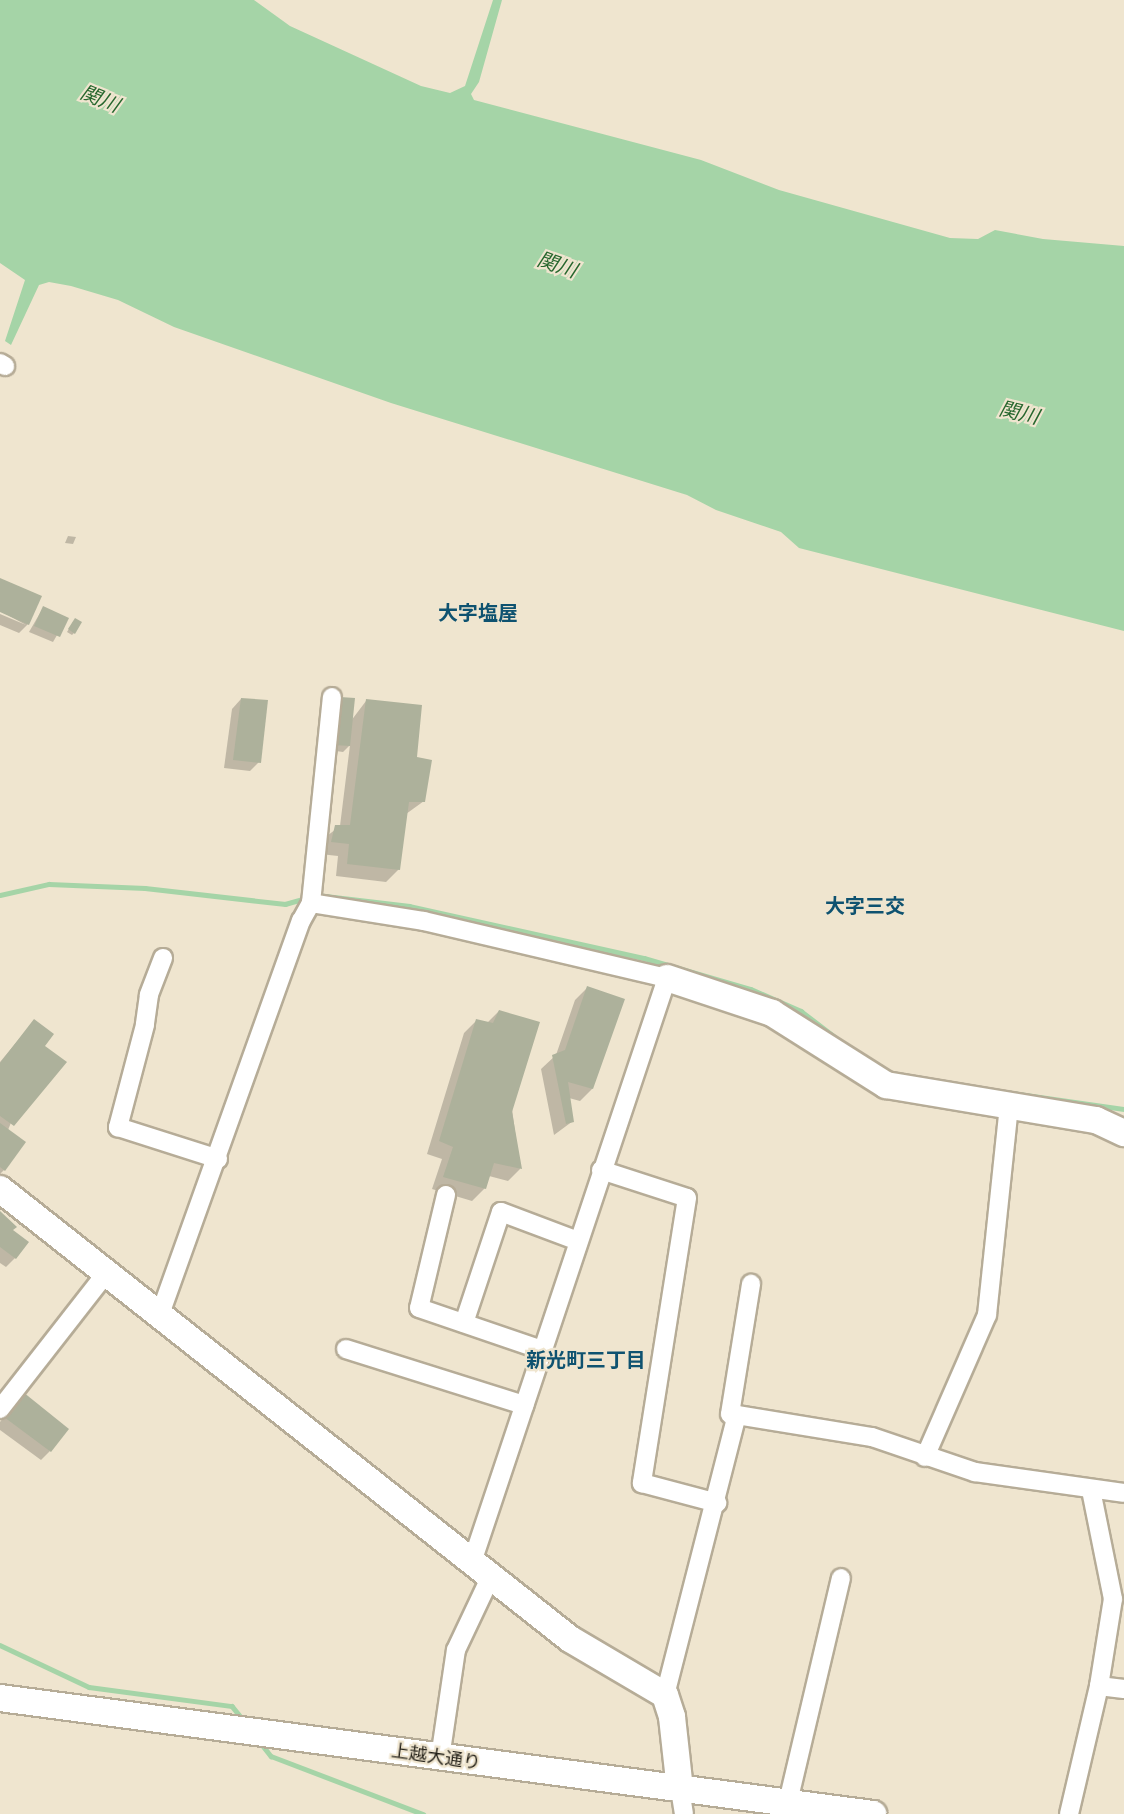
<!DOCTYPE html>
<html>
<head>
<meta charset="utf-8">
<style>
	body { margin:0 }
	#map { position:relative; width:1124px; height:1814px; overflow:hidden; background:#efe5cf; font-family:Signika,"Noto Sans JP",sans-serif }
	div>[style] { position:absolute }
	.water>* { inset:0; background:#a5d4a7 }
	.shadow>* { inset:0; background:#0003 }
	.stream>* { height:4.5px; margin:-2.25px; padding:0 2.25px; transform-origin:2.25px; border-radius:2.25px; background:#a5d4a7 }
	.building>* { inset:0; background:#adb19b }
	.roads { filter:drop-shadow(2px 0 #b6ac97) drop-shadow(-2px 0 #b6ac97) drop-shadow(0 2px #b6ac97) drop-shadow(0 -2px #b6ac97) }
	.street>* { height:18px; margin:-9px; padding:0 9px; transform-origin:9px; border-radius:9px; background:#fff }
	.secondary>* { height:26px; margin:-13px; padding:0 13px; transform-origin:13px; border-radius:13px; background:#fff }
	span { translate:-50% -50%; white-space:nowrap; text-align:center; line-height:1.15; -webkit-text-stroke:4.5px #efe5cf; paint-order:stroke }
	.street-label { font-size:18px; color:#221f17 }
	.water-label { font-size:20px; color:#27672e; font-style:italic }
	.neighbourhood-label { font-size:20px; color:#0e5270; font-weight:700 }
</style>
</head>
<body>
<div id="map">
	<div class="water">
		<i style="clip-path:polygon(0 0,254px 0,290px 26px,421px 86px,450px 93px,465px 86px,493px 0,502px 0,479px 82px,471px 94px,474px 100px,701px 160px,779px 190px,950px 238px,978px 239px,995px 230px,1043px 239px,1124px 246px,1124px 631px,799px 548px,781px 532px,716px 510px,687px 495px,391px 403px,174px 327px,118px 300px,71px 286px,49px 282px,39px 285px,11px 345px,5px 341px,25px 280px,0 263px)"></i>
	</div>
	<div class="shadow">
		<i style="clip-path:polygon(68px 536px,76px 537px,73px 544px,65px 543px)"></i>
		<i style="clip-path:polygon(0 580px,28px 624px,19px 633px,0 625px,0 614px,26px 625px,0 611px)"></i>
		<i style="clip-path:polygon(43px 608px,67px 618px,53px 642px,29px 632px)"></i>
		<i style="clip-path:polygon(73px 622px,74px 633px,72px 635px,67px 632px)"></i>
		<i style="clip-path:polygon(241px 699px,259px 762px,250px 771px,224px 768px,232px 709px)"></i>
		<i style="clip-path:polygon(366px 701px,415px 758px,424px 801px,406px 814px,399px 869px,386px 882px,336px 876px,338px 856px,320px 854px,323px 839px,340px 826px,350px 745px,343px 752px,329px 750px)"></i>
		<i style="clip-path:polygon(588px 987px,592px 1089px,580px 1101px,569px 1098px,573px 1121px,554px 1135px,541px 1069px,556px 1055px,575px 1000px)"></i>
		<i style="clip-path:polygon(499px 1011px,520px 1169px,508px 1181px,489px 1176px,485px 1188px,472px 1201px,432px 1189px,442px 1159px,427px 1154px,464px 1033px,477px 1020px,487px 1023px)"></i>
		<i style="clip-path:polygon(34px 1021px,42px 1046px,8px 1130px,4px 1170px,0 1174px,0 1062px)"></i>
		<i style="clip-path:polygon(0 1213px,11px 1231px,15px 1258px,6px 1267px,0 1263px)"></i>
		<i style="clip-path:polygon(14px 1403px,50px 1451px,41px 1460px,0 1430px,0 1422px)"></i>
	</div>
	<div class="stream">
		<i style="left:0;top:895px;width:50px;rotate:-12.7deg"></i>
		<i style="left:49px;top:884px;width:96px;rotate:2.4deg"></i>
		<i style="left:145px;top:888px;width:141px;rotate:6.5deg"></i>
		<i style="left:285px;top:904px;width:22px;rotate:-16deg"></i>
		<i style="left:317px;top:895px;width:93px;rotate:6.8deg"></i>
		<i style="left:409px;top:906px;width:241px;rotate:12.5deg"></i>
		<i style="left:644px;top:958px;width:111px;rotate:16.2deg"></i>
		<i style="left:751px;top:989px;width:55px;rotate:23.7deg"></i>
		<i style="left:801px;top:1011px;width:53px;rotate:37.3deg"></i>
		<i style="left:1005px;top:1092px;width:120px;rotate:8.1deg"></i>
		<i style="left:0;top:1645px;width:98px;rotate:25.3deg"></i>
		<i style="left:89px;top:1687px;width:144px;rotate:7.6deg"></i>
		<i style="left:232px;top:1706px;width:19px;rotate:51deg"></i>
		<i style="left:260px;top:1742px;width:18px;rotate:52deg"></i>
		<i style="left:271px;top:1756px;width:163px;rotate:20.9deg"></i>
	</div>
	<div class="building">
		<i style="clip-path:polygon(0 578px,42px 596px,29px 625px,0 612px)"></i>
		<i style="clip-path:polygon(43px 606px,69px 618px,60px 637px,34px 626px)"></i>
		<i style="clip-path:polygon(75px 618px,82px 622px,75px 634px,68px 629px)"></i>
		<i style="clip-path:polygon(340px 697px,355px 698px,350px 746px,334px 745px)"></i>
		<i style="clip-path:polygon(241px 698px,268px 700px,261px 763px,233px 760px)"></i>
		<i style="clip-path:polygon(366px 699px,422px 705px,417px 757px,432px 760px,425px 802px,409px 802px,400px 870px,347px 864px,349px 844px,331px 842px,335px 825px,350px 825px)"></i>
		<i style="clip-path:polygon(587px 986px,625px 999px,593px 1089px,568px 1082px,574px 1122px,566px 1124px,552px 1055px,565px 1050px)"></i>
		<i style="clip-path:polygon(499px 1010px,540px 1022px,512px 1112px,522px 1169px,494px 1163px,486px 1189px,443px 1177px,453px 1147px,439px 1141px,476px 1019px,493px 1023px)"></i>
		<i style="clip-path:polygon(34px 1019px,54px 1034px,45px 1046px,67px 1062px,14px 1126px,0 1116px,0 1063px)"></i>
		<i style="clip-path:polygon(0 1123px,26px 1142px,5px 1171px,0 1167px)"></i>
		<i style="clip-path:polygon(0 1211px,17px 1227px,13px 1230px,29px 1242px,16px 1259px,0 1247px)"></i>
		<i style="clip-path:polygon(23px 1392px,69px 1429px,51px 1452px,4px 1417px)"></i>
	</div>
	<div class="roads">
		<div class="street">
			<i style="left:0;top:363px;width:6px;rotate:31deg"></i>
			<i style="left:311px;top:903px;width:114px;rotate:9.1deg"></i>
			<i style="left:424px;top:921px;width:250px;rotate:13.2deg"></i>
			<i style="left:667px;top:978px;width:613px;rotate:108.46deg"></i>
			<i style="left:163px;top:958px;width:40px;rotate:111deg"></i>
			<i style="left:149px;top:995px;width:30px;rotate:98deg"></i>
			<i style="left:145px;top:1025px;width:106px;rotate:104.8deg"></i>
			<i style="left:118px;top:1127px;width:105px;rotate:17.7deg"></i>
			<i style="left:601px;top:1170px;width:90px;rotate:18deg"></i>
			<i style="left:687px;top:1198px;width:289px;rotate:99deg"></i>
			<i style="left:642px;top:1483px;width:78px;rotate:14.9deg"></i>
			<i style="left:446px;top:1195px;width:116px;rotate:103.4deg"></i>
			<i style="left:419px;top:1308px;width:130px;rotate:18.9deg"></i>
			<i style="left:159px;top:1317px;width:421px;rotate:-70.3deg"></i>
			<i style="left:301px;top:921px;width:21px;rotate:-61deg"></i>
			<i style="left:311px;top:903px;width:207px;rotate:-84.2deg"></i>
			<i style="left:464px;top:1323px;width:117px;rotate:-71.6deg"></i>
			<i style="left:501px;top:1212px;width:82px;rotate:20.6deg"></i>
			<i style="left:346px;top:1349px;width:187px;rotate:17.5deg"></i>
			<i style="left:0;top:1409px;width:174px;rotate:-52deg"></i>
			<i style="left:737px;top:1415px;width:7px;rotate:-172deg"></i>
			<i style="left:730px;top:1414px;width:132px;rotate:-80.8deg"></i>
			<i style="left:925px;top:1457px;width:155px;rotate:-66.4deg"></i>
			<i style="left:987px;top:1315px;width:209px;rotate:-84deg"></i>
			<i style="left:1099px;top:1686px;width:25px;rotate:7deg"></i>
			<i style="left:665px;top:1695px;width:289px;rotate:-75.6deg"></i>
			<i style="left:737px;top:1415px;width:137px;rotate:9.3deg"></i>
			<i style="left:872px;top:1437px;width:109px;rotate:18.8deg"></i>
			<i style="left:975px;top:1472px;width:150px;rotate:8deg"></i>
			<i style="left:440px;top:1758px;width:109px;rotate:-81.6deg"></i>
			<i style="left:456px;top:1650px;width:84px;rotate:-64.7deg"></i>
			<i style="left:680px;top:1789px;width:25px;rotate:81deg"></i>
			<i style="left:788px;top:1802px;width:230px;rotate:-76.7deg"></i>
			<i style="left:1069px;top:1814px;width:131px;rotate:-76.8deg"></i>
			<i style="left:1099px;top:1686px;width:88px;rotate:-80.9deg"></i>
			<i style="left:1113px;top:1599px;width:111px;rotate:-101.4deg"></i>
		</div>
		<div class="secondary">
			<i style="left:667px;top:978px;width:111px;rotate:18.4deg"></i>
			<i style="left:772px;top:1013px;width:135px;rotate:32.3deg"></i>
			<i style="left:886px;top:1085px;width:213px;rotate:9.5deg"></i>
			<i style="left:1096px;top:1120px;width:31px;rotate:25deg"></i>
			<i style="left:0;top:1189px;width:726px;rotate:38.29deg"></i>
			<i style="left:570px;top:1639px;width:110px;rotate:30.5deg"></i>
			<i style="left:665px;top:1695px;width:23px;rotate:72deg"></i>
			<i style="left:672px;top:1717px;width:72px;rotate:83.7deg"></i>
			<i style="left:0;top:1698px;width:881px;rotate:7.57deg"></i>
		</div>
	</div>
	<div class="street-label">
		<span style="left:436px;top:1757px;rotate:8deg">上越大通り</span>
	</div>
	<div class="water-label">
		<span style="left:100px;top:99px;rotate:22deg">関川</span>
		<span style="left:557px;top:265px;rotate:19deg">関川</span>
		<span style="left:1019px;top:413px;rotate:14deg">関川</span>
	</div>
	<div class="neighbourhood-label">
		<span style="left:478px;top:613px">大字塩屋</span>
		<span style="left:865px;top:906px">大字三交</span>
		<span style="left:586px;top:1360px">新光町三丁目</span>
	</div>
</div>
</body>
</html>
